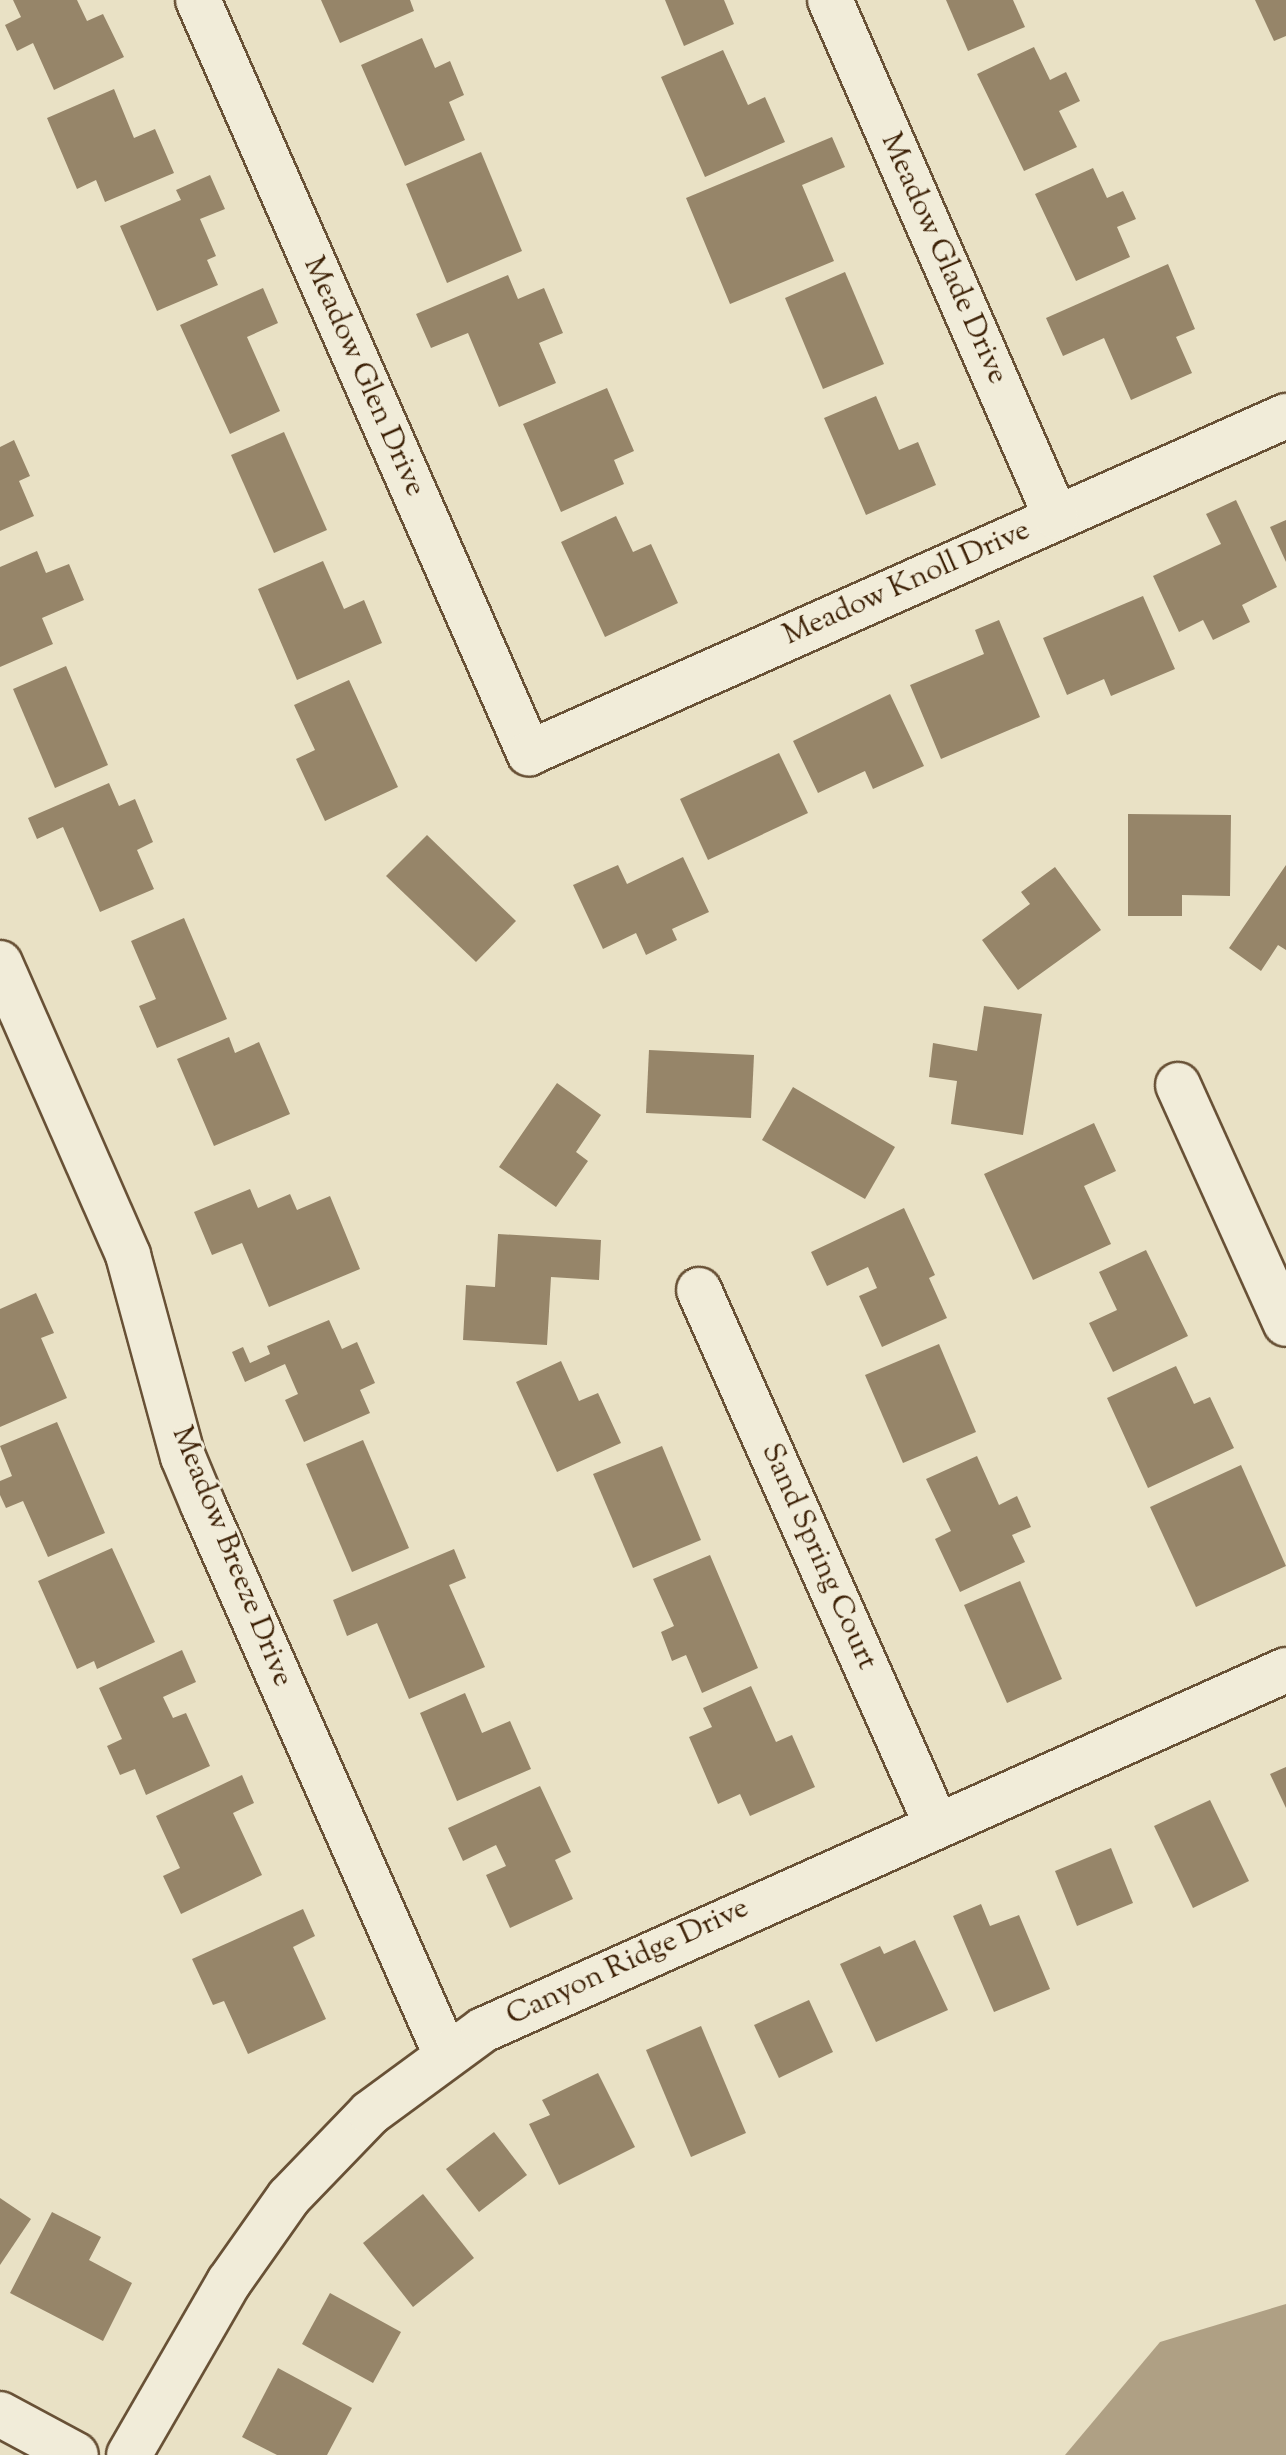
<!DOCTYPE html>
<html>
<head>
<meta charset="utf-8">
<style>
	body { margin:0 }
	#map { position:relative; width:1286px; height:2455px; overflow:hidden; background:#e9e1c5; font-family:"Sorts Mill Goudy",serif }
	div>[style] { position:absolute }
	.water>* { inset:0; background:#afa084 }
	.building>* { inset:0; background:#968569 }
	.roads { filter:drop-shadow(2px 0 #685136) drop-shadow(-2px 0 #685136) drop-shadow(0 2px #685136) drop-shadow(0 -2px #685136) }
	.street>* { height:44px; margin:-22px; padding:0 22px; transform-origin:22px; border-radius:22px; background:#f1ecd9 }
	span { translate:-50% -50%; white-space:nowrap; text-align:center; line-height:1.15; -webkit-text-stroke:6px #f1ecd9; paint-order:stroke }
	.street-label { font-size:30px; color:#3d2106 }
</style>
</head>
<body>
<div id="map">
	<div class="water">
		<i style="clip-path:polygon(1286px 2304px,1286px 2455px,1065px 2455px,1160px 2342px)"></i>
	</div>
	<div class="building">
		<i style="clip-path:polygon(13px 0,77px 0,87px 21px,103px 14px,124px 57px,54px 90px,33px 43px,17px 51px,5px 25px,21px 17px)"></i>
		<i style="clip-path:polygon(321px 0,410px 0,414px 11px,340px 43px)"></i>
		<i style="clip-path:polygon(665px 0,724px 0,734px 24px,684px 46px)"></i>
		<i style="clip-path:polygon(946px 0,1013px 0,1025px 27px,968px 51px)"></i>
		<i style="clip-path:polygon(1255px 0,1286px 0,1286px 36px,1274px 41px)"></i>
		<i style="clip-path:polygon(422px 38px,435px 68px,450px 61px,464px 95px,449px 102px,465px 140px,405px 166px,361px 65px)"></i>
		<i style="clip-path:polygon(1034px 47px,1050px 80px,1066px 72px,1080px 101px,1059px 111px,1077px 147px,1024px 171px,977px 74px)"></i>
		<i style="clip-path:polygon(723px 50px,748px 105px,765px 97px,785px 142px,705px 177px,661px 77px)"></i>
		<i style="clip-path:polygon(114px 89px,134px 138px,155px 129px,174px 173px,105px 202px,96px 180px,77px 189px,47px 118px)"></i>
		<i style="clip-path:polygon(832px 137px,845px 167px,802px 185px,834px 261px,730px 304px,686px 198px)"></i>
		<i style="clip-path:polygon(481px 152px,522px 251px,447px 283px,406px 184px)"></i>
		<i style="clip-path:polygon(1093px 168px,1107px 198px,1123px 191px,1136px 219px,1117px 227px,1130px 257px,1076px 281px,1035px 194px)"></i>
		<i style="clip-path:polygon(210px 175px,225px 209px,200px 219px,216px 256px,207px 260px,218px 285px,157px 311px,120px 226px,181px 200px,176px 190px)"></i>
		<i style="clip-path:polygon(1168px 264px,1195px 329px,1176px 337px,1192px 373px,1131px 400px,1104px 338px,1063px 356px,1046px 318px)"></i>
		<i style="clip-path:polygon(845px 272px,884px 364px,823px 389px,785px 298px)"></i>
		<i style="clip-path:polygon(508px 275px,518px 299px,544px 288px,563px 333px,539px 343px,556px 383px,499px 407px,468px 333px,431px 348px,416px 314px)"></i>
		<i style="clip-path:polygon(263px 288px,278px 323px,247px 337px,280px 411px,230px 434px,180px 325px)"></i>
		<i style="clip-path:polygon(607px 388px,634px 451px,614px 460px,624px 484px,561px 512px,523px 424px)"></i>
		<i style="clip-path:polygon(876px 396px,899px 450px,918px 442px,936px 485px,866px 515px,824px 418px)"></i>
		<i style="clip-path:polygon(284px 432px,327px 530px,274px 553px,231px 455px)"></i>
		<i style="clip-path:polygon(14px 440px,30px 476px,19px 481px,34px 516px,0 531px,0 447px)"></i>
		<i style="clip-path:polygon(1236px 500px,1277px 587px,1242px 605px,1250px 622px,1213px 640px,1203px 620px,1179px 632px,1153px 576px,1221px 544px,1206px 514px)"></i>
		<i style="clip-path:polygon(616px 516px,633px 552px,651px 544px,678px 603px,605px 637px,561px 542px)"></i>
		<i style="clip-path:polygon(1286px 520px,1286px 562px,1270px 527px)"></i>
		<i style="clip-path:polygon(37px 551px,46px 573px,69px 564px,84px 600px,42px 618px,53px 644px,0 667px,0 567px)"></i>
		<i style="clip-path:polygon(323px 561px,344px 609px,364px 600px,382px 643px,297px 680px,258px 589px)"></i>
		<i style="clip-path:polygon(1143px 596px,1175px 669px,1111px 696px,1104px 679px,1067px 695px,1043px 638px)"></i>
		<i style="clip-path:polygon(999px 620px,1040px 717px,941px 759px,910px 685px,984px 654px,975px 630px)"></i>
		<i style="clip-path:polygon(66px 666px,108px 765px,55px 788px,13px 689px)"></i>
		<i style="clip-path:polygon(349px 680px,398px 787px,325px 821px,296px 759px,315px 750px,294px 705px)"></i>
		<i style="clip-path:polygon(890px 694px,924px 766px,873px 789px,865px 771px,818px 793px,793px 741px)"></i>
		<i style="clip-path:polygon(779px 753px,808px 813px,708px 860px,680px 799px)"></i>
		<i style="clip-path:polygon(109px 783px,119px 806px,135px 799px,153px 842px,137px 850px,154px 889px,100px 912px,63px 827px,37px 839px,28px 818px)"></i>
		<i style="clip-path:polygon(1128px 814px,1231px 815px,1230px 896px,1182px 895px,1182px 916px,1128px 916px)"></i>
		<i style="clip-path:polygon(427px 835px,516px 921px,476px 962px,386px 876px)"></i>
		<i style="clip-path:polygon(683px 857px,709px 912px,672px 929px,677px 940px,646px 955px,636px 933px,603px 949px,573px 885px,618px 865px,627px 884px)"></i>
		<i style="clip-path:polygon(1286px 865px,1286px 950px,1278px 945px,1261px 971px,1229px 948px)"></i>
		<i style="clip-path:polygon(1055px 867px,1101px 930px,1018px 990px,982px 940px,1030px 904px,1021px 892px)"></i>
		<i style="clip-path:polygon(184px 918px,227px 1019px,157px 1048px,139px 1006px,156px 999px,131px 941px)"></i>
		<i style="clip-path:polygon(984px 1006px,1042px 1014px,1023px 1135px,951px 1124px,957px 1081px,929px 1077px,933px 1043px,977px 1051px)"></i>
		<i style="clip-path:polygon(229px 1037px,235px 1053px,259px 1042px,290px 1114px,214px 1146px,177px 1059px)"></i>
		<i style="clip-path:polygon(649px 1050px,754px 1055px,751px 1118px,646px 1113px)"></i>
		<i style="clip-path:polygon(557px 1083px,601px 1115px,576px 1152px,588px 1161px,556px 1207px,499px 1167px)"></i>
		<i style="clip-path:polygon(793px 1087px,895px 1147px,865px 1199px,762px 1140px)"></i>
		<i style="clip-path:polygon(1094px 1123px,1116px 1171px,1084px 1186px,1111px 1244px,1033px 1280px,984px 1174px)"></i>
		<i style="clip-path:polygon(250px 1189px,258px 1208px,290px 1194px,297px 1210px,330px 1196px,360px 1269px,269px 1307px,242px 1243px,212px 1255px,194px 1212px)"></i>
		<i style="clip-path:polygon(904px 1208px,935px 1275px,929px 1278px,947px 1318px,882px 1347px,859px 1296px,877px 1288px,868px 1267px,827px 1286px,811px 1252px)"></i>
		<i style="clip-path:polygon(498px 1234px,601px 1240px,599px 1280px,551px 1277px,547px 1345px,463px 1340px,466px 1285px,495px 1287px)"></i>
		<i style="clip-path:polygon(1146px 1250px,1188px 1336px,1113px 1372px,1089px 1323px,1117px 1310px,1099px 1272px)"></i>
		<i style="clip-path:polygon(36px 1293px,54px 1333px,41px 1338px,67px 1398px,0 1427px,0 1309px)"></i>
		<i style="clip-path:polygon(329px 1320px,342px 1349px,357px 1342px,375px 1383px,360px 1390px,370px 1413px,304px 1442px,285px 1400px,298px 1394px,285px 1364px,245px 1382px,232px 1352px,243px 1347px,250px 1363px,270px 1354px,267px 1346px)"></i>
		<i style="clip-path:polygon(939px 1344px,976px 1432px,903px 1463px,865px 1375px)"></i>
		<i style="clip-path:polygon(561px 1361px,579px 1401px,598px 1393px,621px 1443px,557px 1472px,516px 1382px)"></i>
		<i style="clip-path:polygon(1176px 1366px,1194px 1404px,1210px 1397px,1234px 1448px,1148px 1488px,1107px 1398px)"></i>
		<i style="clip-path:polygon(57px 1422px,105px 1533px,48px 1557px,23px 1501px,6px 1508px,0 1495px,0 1481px,12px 1476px,0 1446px)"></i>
		<i style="clip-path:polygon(363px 1440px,409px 1548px,352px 1572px,306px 1464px)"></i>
		<i style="clip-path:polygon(662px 1446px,701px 1540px,633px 1568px,593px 1474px)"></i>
		<i style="clip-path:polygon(977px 1456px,999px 1505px,1017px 1496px,1031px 1527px,1012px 1535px,1025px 1562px,960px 1592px,935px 1539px,951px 1531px,926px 1479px)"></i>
		<i style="clip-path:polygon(1241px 1465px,1286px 1566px,1196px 1607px,1150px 1507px)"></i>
		<i style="clip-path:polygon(112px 1548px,155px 1642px,97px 1669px,94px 1661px,77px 1669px,38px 1581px)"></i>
		<i style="clip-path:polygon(454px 1549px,466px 1578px,449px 1585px,485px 1667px,409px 1699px,377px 1623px,347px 1636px,333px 1600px)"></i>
		<i style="clip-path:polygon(710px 1555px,758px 1668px,702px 1693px,686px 1655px,672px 1661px,661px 1632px,674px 1626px,653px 1579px)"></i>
		<i style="clip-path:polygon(1020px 1581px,1062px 1679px,1007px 1703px,964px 1605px)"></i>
		<i style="clip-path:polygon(182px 1650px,196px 1682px,163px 1697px,173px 1718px,186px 1713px,210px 1766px,146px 1795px,135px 1769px,120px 1775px,107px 1746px,122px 1739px,99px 1688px)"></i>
		<i style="clip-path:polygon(751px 1686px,776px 1742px,792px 1735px,815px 1787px,750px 1816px,740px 1794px,718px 1804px,689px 1737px,712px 1727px,703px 1708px)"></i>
		<i style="clip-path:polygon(465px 1693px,482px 1733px,510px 1721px,531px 1769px,457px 1801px,420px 1713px)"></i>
		<i style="clip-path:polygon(1286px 1767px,1286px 1808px,1270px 1774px)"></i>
		<i style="clip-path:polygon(242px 1775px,254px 1803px,233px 1813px,262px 1875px,181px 1914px,163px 1876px,180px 1868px,156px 1816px)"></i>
		<i style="clip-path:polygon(540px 1786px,571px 1852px,555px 1860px,573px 1899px,510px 1928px,486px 1875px,506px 1866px,496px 1845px,463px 1861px,448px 1828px)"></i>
		<i style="clip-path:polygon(1210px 1800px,1249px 1881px,1193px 1908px,1154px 1826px)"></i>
		<i style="clip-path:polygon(1111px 1848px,1133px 1903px,1077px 1926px,1055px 1871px)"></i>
		<i style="clip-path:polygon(981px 1904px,990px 1926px,1019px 1915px,1050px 1989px,994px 2012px,953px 1916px)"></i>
		<i style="clip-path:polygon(303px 1909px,315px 1936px,293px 1947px,326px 2019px,248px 2054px,224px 2001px,213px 2005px,192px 1959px)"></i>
		<i style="clip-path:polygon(915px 1940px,948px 2010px,876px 2042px,840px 1964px,880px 1946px,884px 1954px)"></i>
		<i style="clip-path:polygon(809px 2000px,833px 2052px,779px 2078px,754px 2025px)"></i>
		<i style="clip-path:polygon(701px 2026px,746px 2133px,691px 2157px,646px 2050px)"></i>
		<i style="clip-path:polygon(598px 2073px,635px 2147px,559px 2185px,529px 2124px,550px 2115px,542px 2100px)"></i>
		<i style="clip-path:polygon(494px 2132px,527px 2175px,479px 2212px,446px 2169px)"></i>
		<i style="clip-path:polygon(423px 2194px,474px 2258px,413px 2307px,363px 2243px)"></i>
		<i style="clip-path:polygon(0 2198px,31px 2219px,0 2265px)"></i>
		<i style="clip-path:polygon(52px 2212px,101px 2237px,89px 2260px,132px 2283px,103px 2341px,10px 2293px)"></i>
		<i style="clip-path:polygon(330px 2293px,401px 2332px,373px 2383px,302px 2344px)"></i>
		<i style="clip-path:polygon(278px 2368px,352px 2408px,327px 2455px,277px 2455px,242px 2437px)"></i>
	</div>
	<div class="roads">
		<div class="street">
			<i style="left:198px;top:0;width:823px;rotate:66.27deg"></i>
			<i style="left:529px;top:753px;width:829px;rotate:-24deg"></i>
			<i style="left:830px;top:0;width:564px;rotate:66.39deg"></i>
			<i style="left:0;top:963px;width:319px;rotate:66.3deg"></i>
			<i style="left:128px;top:1255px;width:209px;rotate:74.8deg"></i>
			<i style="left:183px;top:1457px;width:52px;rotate:67.4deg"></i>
			<i style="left:203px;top:1505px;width:601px;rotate:66.16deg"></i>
			<i style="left:1178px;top:1085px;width:262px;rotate:65.7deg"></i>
			<i style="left:699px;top:1290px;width:584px;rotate:66.07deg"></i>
			<i style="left:0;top:2414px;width:86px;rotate:28.3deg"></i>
			<i style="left:129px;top:2455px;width:200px;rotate:-60deg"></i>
			<i style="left:229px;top:2282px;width:104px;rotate:-54.8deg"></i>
			<i style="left:289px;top:2197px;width:117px;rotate:-46deg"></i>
			<i style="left:370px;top:2113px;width:140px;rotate:-36.3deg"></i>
			<i style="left:483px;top:2030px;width:880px;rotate:-24.15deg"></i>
		</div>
	</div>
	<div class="street-label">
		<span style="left:943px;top:259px;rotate:66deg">Meadow Glade Drive</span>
		<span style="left:363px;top:377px;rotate:66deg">Meadow Glen Drive</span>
		<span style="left:907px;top:584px;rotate:-24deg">Meadow Knoll Drive</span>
		<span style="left:231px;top:1557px;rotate:68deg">Meadow Breeze Drive</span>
		<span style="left:818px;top:1557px;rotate:66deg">Sand Spring Court</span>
		<span style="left:628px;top:1963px;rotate:-25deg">Canyon Ridge Drive</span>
	</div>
</div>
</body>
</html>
